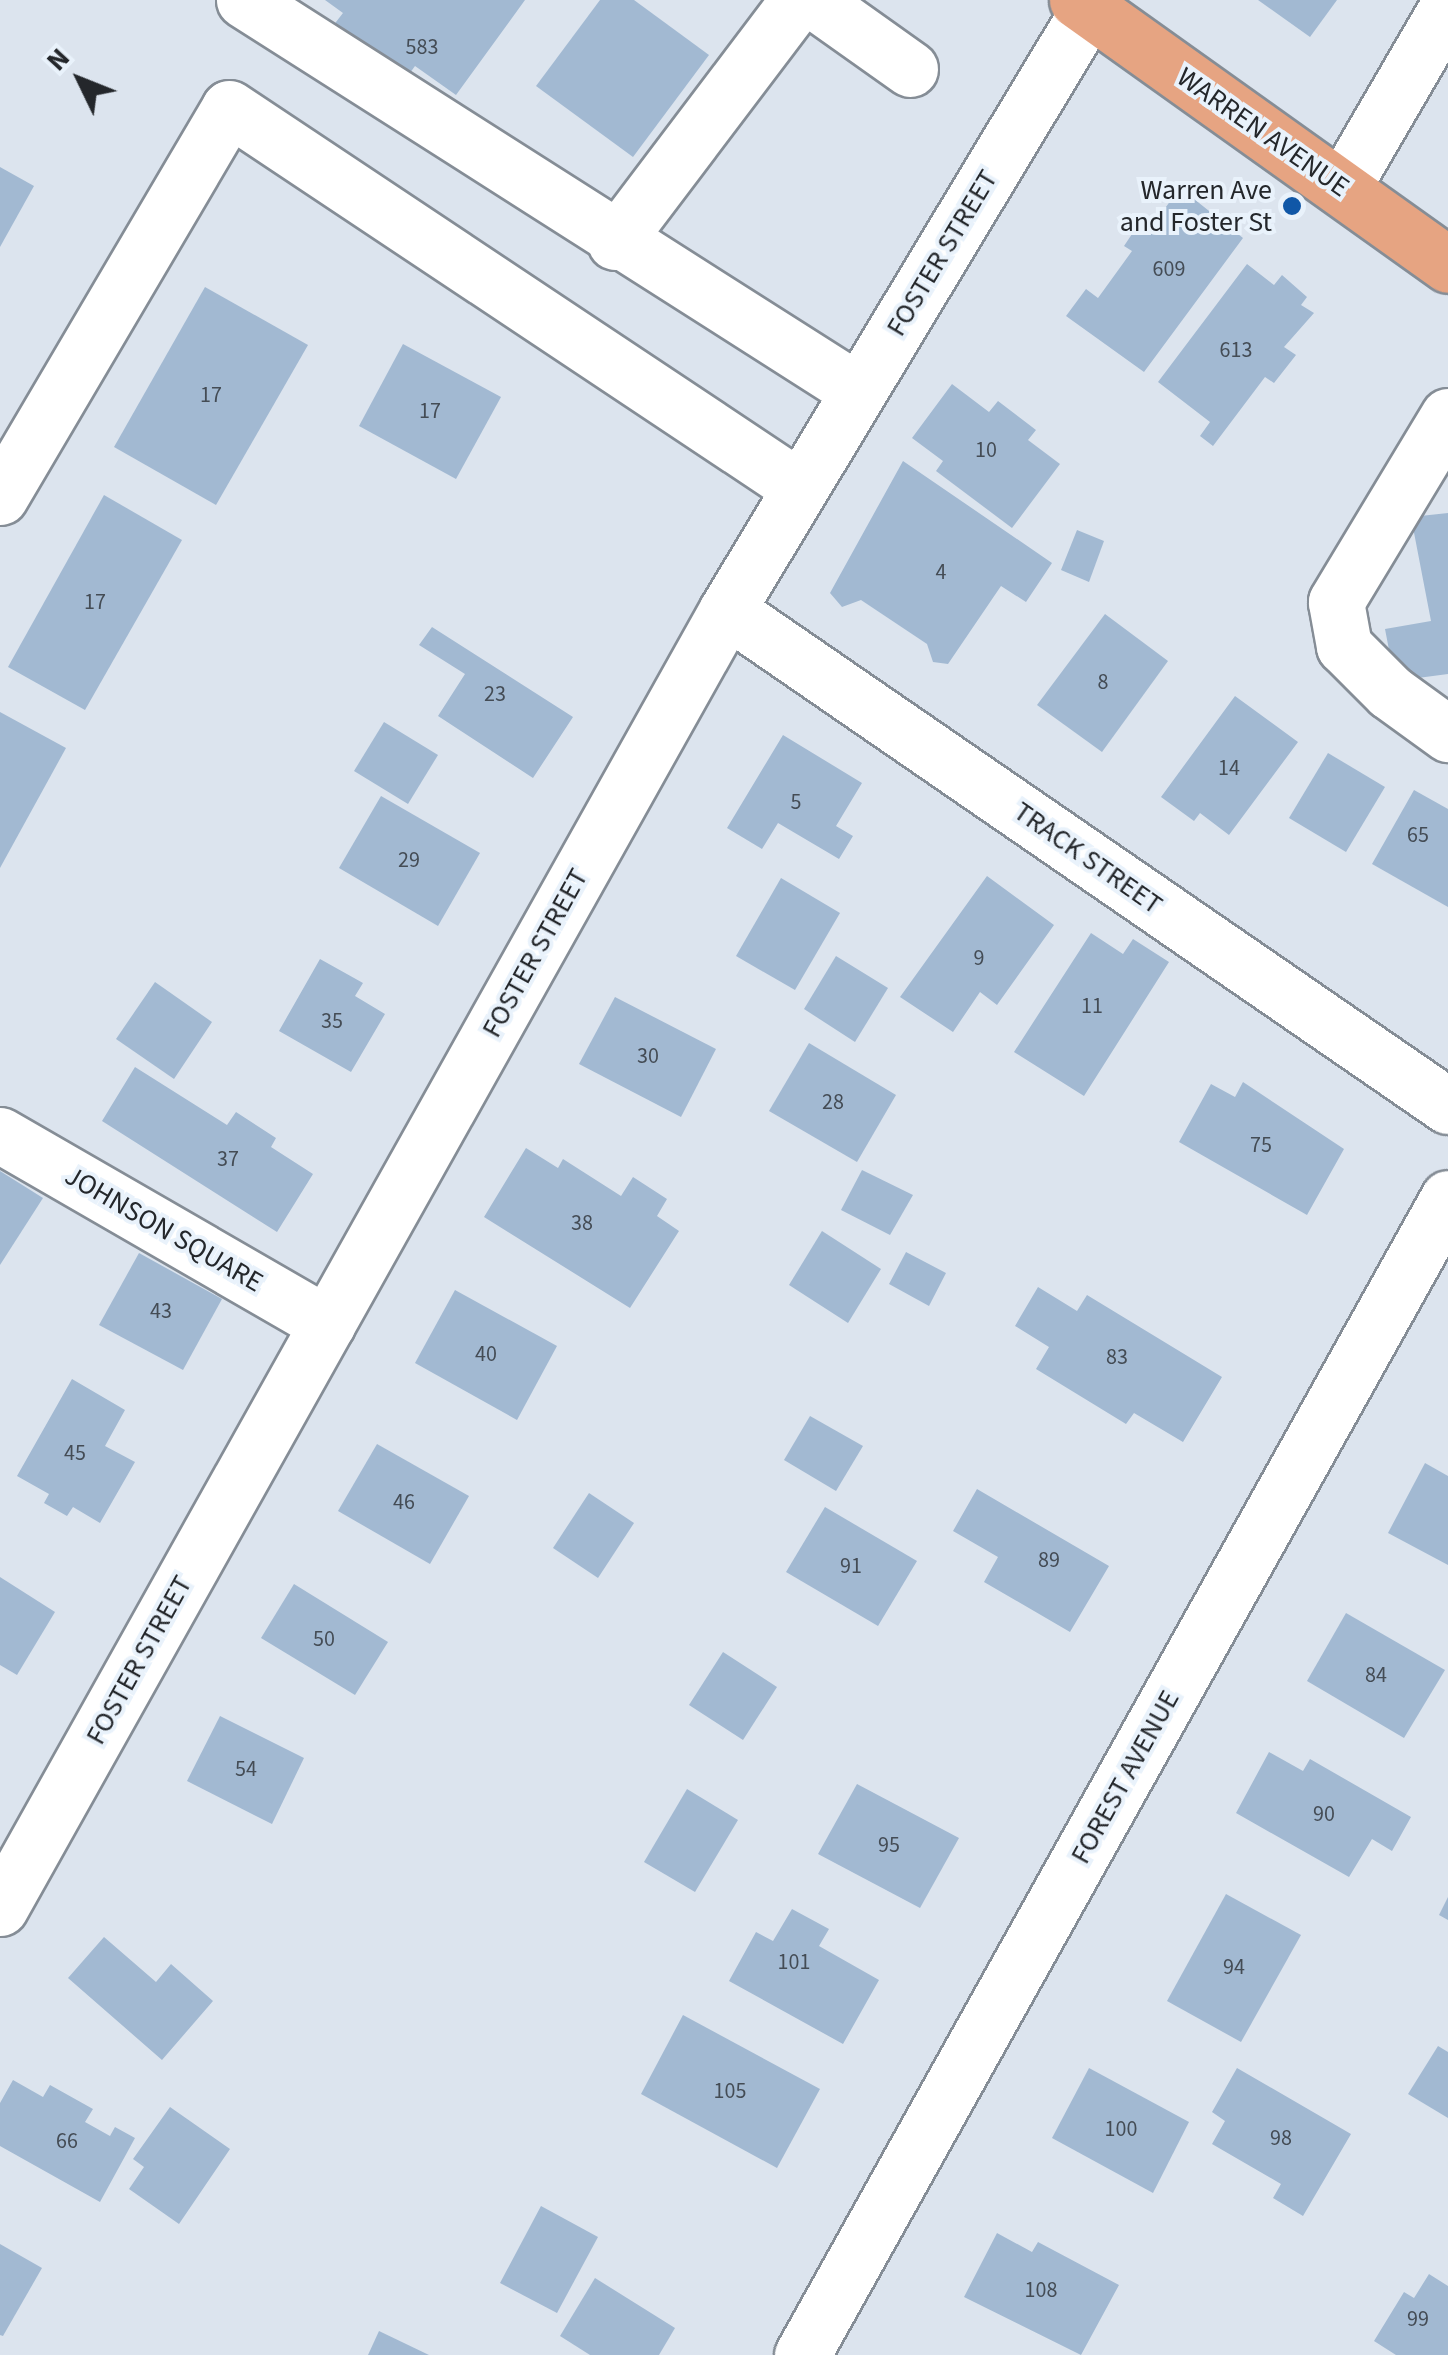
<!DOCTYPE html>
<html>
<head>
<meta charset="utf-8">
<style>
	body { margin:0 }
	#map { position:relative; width:1448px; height:2355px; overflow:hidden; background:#dce4ee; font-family:"Source Sans 3",sans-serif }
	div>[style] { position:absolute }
	.building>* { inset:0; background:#a2b9d2 }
	.roads { filter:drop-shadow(2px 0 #858d96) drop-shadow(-2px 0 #858d96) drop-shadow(0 2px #858d96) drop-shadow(0 -2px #858d96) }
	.minor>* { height:55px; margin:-27.5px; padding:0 27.5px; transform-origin:27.5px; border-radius:27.5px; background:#fff }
	.major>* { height:55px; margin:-27.5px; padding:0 27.5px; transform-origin:27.5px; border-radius:27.5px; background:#e6a482 }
	.dots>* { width:28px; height:28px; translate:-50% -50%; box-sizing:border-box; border:5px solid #e9f2fb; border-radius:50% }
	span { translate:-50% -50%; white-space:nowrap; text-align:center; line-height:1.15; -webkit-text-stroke:8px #e9f2fb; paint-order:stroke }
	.number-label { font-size:22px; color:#444c55 }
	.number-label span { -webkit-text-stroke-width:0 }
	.street-label { font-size:28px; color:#24272b }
	.poi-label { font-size:28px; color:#24272b }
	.right { translate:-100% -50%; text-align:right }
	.north { position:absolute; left:30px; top:30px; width:100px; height:100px; -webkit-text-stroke:8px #e9f2fb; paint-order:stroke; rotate:313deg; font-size:28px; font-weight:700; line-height:40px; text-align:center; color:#24272b }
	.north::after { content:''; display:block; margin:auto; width:35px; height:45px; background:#24272b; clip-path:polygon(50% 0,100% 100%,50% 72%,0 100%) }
</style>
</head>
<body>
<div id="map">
	<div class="building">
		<i style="clip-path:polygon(325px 0,525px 0,456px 95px,415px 66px,402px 84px,329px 31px,343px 13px)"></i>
		<i style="clip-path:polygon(600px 0,634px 0,709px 55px,633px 157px,536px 86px)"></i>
		<i style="clip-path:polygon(1258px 0,1337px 0,1310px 37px)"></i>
		<i style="clip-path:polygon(0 167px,34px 186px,0 247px)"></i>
		<i style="clip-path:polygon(1189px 195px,1243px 238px,1144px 372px,1066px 316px,1086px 289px,1098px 298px,1132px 251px,1124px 246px,1140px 222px,1150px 229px,1171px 200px)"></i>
		<i style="clip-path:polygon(1247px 264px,1274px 285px,1282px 275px,1307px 297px,1301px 305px,1314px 313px,1284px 347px,1296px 355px,1274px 383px,1265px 377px,1213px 446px,1200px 436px,1210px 422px,1158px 382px)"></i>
		<i style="clip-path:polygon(205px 287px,308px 345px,216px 505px,114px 447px)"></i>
		<i style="clip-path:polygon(403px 344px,501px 397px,456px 479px,359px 426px)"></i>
		<i style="clip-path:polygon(952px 384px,989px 412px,998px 401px,1036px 430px,1028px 440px,1060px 464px,1012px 528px,936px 471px,943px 461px,912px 438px)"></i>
		<i style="clip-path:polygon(903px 461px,1052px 563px,1026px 602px,1001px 586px,948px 664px,933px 662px,927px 644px,861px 600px,842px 607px,830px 593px)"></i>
		<i style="clip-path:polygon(104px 495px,182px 540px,85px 710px,8px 667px)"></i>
		<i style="clip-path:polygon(1448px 513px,1448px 674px,1395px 681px,1385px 629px,1431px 621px,1411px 517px)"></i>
		<i style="clip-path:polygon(1077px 530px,1104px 541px,1089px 582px,1061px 570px)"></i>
		<i style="clip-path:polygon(1105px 614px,1168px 661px,1102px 752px,1037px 705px)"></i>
		<i style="clip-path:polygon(432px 627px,573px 717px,533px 778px,438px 716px,465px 674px,419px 645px)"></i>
		<i style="clip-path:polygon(1235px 696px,1298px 742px,1229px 835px,1200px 813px,1194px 821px,1161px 797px)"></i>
		<i style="clip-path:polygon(0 712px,66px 748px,0 868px)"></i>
		<i style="clip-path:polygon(384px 722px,438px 755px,408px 804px,354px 771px)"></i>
		<i style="clip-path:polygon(783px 735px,862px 783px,836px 826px,853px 836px,839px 859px,778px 823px,762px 849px,727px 828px)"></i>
		<i style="clip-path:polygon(1328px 753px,1385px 787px,1346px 852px,1289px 818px)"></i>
		<i style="clip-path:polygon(1414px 790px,1448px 809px,1448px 907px,1372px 864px)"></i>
		<i style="clip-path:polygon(381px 796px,480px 853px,438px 926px,339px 868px)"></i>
		<i style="clip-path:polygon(987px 876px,1054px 925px,997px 1005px,980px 992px,953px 1032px,900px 997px)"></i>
		<i style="clip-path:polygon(781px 878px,840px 913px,795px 990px,736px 956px)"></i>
		<i style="clip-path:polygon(1091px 933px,1123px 954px,1133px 939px,1169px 962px,1084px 1096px,1014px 1052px)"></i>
		<i style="clip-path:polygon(836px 956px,888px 988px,855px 1042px,804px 1009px)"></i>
		<i style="clip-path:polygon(320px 959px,363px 983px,355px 996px,385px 1014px,351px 1072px,279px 1031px)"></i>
		<i style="clip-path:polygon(155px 982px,212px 1022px,174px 1079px,116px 1039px)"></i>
		<i style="clip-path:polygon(615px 997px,716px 1049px,681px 1117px,579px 1064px)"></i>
		<i style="clip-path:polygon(809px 1043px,896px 1095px,857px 1162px,769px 1111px)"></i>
		<i style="clip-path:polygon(135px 1067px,227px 1125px,236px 1112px,276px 1138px,271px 1147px,313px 1174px,277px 1232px,102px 1121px)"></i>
		<i style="clip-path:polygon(1243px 1082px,1344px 1149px,1307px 1215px,1179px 1142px,1211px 1084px,1235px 1097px)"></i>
		<i style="clip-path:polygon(526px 1148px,558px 1168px,563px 1159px,621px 1196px,633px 1177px,667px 1199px,657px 1216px,679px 1231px,630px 1308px,484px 1217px)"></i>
		<i style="clip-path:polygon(862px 1170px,913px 1195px,890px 1235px,841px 1210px)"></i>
		<i style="clip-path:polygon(0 1171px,43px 1198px,0 1265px)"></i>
		<i style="clip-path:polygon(822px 1231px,881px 1269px,848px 1323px,789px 1285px)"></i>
		<i style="clip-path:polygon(906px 1252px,946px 1273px,929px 1306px,889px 1284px)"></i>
		<i style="clip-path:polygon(139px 1253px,222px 1299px,183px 1370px,99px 1325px)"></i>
		<i style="clip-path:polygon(1038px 1287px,1077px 1311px,1087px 1295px,1222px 1377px,1183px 1442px,1134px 1413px,1126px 1424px,1036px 1369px,1049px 1347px,1015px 1326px)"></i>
		<i style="clip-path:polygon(455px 1290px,557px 1346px,517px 1420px,415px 1363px)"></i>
		<i style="clip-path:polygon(72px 1379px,125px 1410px,105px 1446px,135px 1462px,100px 1523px,73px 1507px,67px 1516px,44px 1503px,49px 1494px,17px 1476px)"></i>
		<i style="clip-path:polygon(810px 1416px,863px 1446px,836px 1491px,784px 1460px)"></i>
		<i style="clip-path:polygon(377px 1444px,469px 1496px,430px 1564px,338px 1511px)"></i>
		<i style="clip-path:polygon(1425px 1463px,1448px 1476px,1448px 1565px,1388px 1533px)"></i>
		<i style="clip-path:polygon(977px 1489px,1109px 1566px,1070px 1632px,984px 1582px,998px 1557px,953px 1531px)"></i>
		<i style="clip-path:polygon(589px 1493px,634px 1523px,598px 1578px,553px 1548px)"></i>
		<i style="clip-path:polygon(825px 1507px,917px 1561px,878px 1626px,786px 1572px)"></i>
		<i style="clip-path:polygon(0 1577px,55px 1612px,17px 1675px,0 1665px)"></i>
		<i style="clip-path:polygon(294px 1584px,388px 1642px,355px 1695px,261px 1638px)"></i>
		<i style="clip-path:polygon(1346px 1613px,1445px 1670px,1404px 1738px,1307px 1681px)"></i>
		<i style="clip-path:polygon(723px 1652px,777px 1687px,743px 1740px,689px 1705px)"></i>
		<i style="clip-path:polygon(220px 1716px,304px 1758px,272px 1824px,187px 1781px)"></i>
		<i style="clip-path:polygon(1269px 1752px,1303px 1771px,1310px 1759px,1411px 1817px,1392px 1851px,1372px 1839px,1349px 1877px,1236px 1813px)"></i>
		<i style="clip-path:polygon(857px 1784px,959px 1838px,920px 1908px,818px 1854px)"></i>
		<i style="clip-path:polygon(687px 1789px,738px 1820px,695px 1892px,644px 1862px)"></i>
		<i style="clip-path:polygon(1226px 1894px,1301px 1935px,1241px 2042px,1167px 2001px)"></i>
		<i style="clip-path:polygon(1448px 1897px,1448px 1920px,1439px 1915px)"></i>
		<i style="clip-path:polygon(792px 1909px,829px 1929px,819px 1946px,879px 1980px,843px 2044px,729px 1981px,756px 1932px,773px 1941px)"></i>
		<i style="clip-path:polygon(104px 1937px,156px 1982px,171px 1964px,213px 2001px,162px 2060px,68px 1978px)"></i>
		<i style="clip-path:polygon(683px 2015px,820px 2089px,777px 2168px,641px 2094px)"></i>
		<i style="clip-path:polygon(1438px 2046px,1448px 2052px,1448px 2118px,1408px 2094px)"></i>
		<i style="clip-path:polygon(1089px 2068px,1189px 2122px,1153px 2193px,1052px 2138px)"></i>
		<i style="clip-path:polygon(1237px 2068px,1351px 2134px,1303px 2216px,1273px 2198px,1281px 2184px,1212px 2144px,1225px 2121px,1212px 2112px)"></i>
		<i style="clip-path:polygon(13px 2080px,43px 2097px,50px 2085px,93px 2109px,85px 2122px,110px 2136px,115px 2127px,135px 2138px,100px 2202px,0 2146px,0 2103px)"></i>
		<i style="clip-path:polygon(170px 2107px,230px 2149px,179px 2224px,129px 2189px,144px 2167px,133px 2159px)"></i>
		<i style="clip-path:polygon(541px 2206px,598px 2237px,557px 2313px,500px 2283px)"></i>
		<i style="clip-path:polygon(997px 2233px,1032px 2252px,1038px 2242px,1119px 2285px,1081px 2355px,964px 2297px)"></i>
		<i style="clip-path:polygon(0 2244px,42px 2268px,3px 2336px,0 2335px)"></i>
		<i style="clip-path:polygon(1429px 2274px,1448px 2286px,1448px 2355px,1396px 2355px,1374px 2341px,1404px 2292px,1414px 2298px)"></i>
		<i style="clip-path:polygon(595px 2278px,675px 2328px,659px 2355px,590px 2355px,560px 2336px)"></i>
		<i style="clip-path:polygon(379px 2331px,429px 2355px,368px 2355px)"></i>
	</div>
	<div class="roads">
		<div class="minor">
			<i style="left:244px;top:0;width:728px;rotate:32.49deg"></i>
			<i style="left:813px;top:0;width:119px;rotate:35.4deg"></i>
			<i style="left:1342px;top:188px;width:211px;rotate:-59.8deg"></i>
			<i style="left:615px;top:242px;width:303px;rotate:-52.9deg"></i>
			<i style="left:1448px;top:416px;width:217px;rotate:121.1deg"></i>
			<i style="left:1336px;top:602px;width:45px;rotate:79.7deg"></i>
			<i style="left:1344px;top:646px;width:65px;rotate:45deg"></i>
			<i style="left:1390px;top:692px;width:72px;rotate:35.9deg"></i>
			<i style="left:0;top:497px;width:451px;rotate:-59.5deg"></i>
			<i style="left:229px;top:108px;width:686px;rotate:33.64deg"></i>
			<i style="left:727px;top:610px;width:875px;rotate:34.53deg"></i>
			<i style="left:0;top:1135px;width:378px;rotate:30deg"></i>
			<i style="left:0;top:1908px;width:1488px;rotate:-60.75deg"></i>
			<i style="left:727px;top:610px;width:702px;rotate:-58.94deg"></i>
			<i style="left:802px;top:2355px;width:1325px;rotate:-60.82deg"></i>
		</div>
		<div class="major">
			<i style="left:1077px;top:0;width:456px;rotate:35.5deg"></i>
		</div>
	</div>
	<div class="dots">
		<i style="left:1292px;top:206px;background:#1057a7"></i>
	</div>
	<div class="number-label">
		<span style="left:422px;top:48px">583</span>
		<span style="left:1169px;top:270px">609</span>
		<span style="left:1236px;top:351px">613</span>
		<span style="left:211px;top:396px">17</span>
		<span style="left:430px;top:412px">17</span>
		<span style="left:986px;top:451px">10</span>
		<span style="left:941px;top:573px">4</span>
		<span style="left:95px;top:603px">17</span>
		<span style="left:1103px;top:683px">8</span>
		<span style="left:495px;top:695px">23</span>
		<span style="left:1229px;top:769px">14</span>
		<span style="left:796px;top:803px">5</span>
		<span style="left:1418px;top:836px">65</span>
		<span style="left:409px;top:861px">29</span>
		<span style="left:979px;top:959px">9</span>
		<span style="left:1092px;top:1007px">11</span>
		<span style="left:332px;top:1022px">35</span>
		<span style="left:648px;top:1057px">30</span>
		<span style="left:833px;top:1103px">28</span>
		<span style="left:1261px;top:1146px">75</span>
		<span style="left:228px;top:1160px">37</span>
		<span style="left:582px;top:1224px">38</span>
		<span style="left:161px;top:1312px">43</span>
		<span style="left:486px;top:1355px">40</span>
		<span style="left:1117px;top:1358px">83</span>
		<span style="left:75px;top:1454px">45</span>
		<span style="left:404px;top:1503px">46</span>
		<span style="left:1049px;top:1561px">89</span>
		<span style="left:851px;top:1567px">91</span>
		<span style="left:324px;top:1640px">50</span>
		<span style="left:1376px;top:1676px">84</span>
		<span style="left:246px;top:1770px">54</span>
		<span style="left:1324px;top:1815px">90</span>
		<span style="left:889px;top:1846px">95</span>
		<span style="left:794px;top:1963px">101</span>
		<span style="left:1234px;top:1968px">94</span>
		<span style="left:730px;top:2092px">105</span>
		<span style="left:1121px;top:2130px">100</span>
		<span style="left:1281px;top:2139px">98</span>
		<span style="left:67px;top:2142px">66</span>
		<span style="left:1041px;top:2291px">108</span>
		<span style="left:1418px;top:2320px">99</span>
	</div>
	<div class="street-label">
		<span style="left:1263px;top:132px;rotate:35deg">WARREN AVENUE</span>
		<span style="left:942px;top:253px;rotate:-59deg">FOSTER STREET</span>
		<span style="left:1088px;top:858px;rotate:35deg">TRACK STREET</span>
		<span style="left:535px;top:953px;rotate:-61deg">FOSTER STREET</span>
		<span style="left:164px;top:1229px;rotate:30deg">JOHNSON SQUARE</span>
		<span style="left:139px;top:1660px;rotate:-61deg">FOSTER STREET</span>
		<span style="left:1125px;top:1777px;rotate:-61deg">FOREST AVENUE</span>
	</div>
	<div class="poi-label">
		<span class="right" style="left:1272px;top:206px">Warren Ave<br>and Foster St</span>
	</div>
	<div class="north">N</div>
</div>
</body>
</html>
